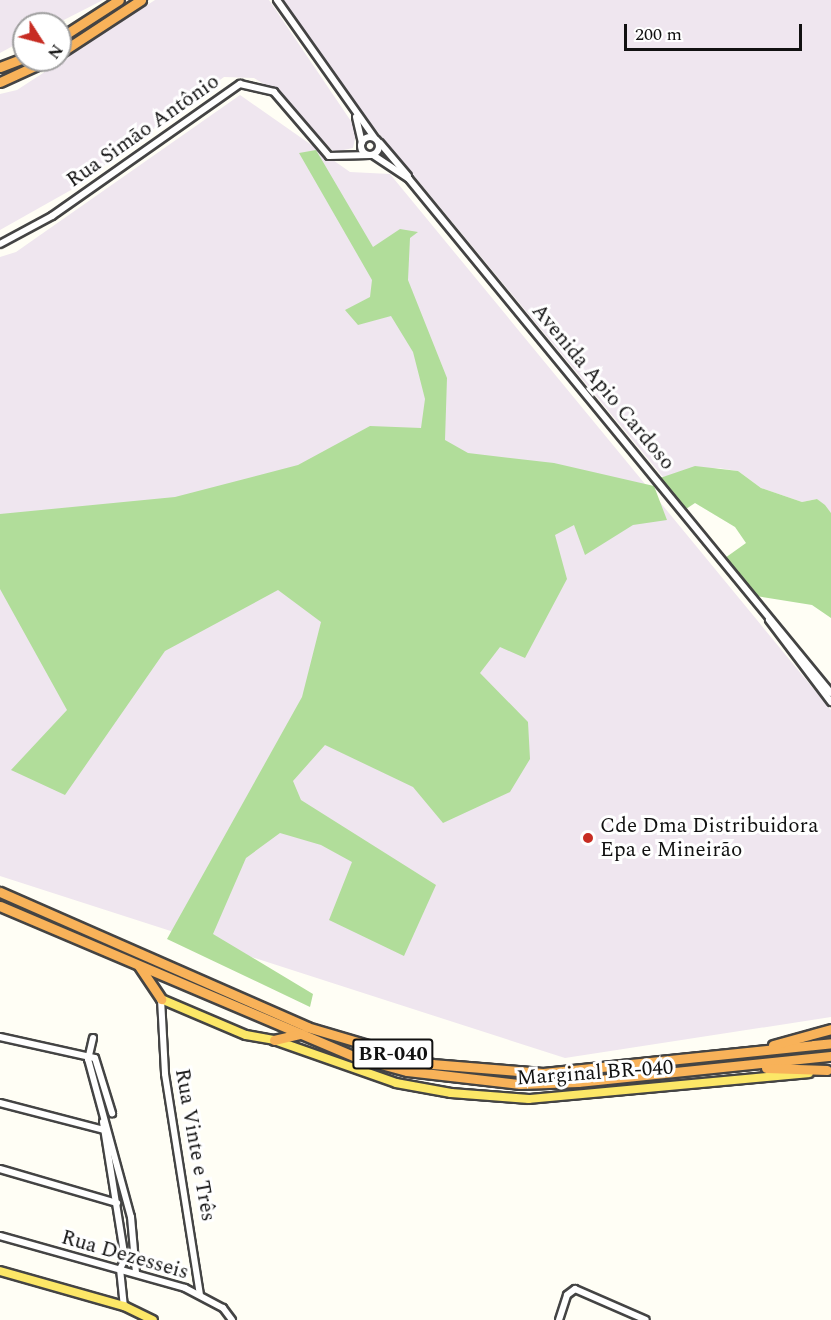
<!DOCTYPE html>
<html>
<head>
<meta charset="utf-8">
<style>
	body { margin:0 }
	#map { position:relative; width:831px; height:1320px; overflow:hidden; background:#fffef5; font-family:Spectral,serif }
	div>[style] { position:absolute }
	.industrial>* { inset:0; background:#efe6ef }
	.forest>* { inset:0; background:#b1dd9a }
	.roads { filter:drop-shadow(2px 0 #444) drop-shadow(-2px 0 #444) drop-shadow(0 2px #444) drop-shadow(0 -2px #444) }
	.minor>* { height:6px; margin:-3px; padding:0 3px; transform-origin:3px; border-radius:3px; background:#fff }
	.minor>.ring { margin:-3px; padding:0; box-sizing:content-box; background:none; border:6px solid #fff; border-radius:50% }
	.major>* { height:8px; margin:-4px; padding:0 4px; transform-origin:4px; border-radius:4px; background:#fce767 }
	.highway>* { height:9px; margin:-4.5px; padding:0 4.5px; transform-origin:4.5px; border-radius:4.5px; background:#f8b259 }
	.dots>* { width:16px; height:16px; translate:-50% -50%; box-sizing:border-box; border:3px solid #fff; border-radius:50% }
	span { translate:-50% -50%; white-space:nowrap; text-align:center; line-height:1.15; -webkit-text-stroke:6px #fff; paint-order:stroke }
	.shield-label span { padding:2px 4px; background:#fff; border:2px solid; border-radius:4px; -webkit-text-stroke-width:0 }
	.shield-label { font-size:20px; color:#111; font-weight:700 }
	.street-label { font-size:21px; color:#111 }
	.poi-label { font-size:21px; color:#111 }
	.left { translate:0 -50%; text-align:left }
	.north { position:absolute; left:12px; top:12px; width:60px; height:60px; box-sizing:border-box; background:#fff; border:2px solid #a0a0a0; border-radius:50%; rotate:126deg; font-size:16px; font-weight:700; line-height:24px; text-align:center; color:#111 }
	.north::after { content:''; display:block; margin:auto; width:21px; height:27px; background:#c72c22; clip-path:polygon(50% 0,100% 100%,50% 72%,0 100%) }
	.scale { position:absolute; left:624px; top:24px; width:178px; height:27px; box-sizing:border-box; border:3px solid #111; border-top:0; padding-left:8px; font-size:18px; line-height:21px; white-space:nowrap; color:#111; -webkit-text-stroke:4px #fff; paint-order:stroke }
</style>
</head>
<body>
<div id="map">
	<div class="industrial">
		<i style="clip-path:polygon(0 0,103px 0,56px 24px,24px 24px,24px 40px,0 53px)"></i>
		<i style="clip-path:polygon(155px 0,269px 0,357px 130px,353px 148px,334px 152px,280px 94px,254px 78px,224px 77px,71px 190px,0 230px,0 94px,17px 90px)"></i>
		<i style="clip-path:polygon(282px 0,831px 0,831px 513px,817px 499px,802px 502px,761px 488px,738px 471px,718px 468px,663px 477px,339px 85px)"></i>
		<i style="clip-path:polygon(240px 95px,350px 172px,390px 174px,831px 710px,831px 1017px,565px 1058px,0 876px,0 257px,16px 252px)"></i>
	</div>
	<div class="forest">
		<i style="clip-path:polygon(316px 150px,373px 247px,400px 229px,418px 232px,410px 238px,408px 280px,447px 378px,445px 440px,468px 453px,554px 463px,654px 486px,667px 520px,633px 525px,585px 555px,574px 525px,555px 535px,567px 579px,525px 658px,500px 647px,480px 673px,528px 722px,530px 759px,510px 792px,443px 823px,413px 787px,325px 745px,293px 781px,301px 800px,436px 885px,404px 956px,329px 920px,352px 862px,321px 845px,280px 833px,246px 858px,213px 934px,313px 994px,310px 1007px,167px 939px,302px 697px,321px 622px,278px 590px,165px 651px,65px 795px,11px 770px,67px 710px,0 589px,0 514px,175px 497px,298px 465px,370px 426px,421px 428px,425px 399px,413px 352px,391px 316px,358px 325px,345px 310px,370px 297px,372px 280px,299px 153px)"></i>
		<i style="clip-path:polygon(695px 466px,738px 471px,761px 488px,802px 502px,817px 499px,825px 505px,831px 513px,831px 618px,812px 605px,756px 596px,725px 558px,746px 543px,735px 527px,695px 503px,686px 509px,660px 478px)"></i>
	</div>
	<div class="roads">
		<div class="minor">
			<i style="left:277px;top:0;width:168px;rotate:54.7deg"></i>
			<i style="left:356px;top:117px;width:26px;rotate:77deg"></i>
			<i class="ring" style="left:361px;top:137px;width:12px;height:12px"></i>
			<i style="left:380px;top:143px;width:43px;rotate:49.7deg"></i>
			<i style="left:373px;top:155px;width:43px;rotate:33.7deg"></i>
			<i style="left:409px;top:179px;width:665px;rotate:50.61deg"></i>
			<i style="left:0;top:244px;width:59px;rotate:-28.3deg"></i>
			<i style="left:52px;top:216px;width:230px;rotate:-35.1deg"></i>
			<i style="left:240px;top:84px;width:35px;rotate:13deg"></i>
			<i style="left:274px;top:92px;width:84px;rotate:49.3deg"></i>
			<i style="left:329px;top:156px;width:41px;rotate:-1.4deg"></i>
			<i style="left:769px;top:620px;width:103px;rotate:52.9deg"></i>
			<i style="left:161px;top:999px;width:75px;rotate:86.9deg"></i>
			<i style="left:165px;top:1074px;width:224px;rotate:81deg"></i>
			<i style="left:0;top:1037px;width:97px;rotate:12.5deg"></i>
			<i style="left:95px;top:1058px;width:58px;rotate:72.8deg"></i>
			<i style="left:93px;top:1038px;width:22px;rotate:103deg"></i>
			<i style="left:88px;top:1059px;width:164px;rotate:74.8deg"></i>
			<i style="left:131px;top:1217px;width:56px;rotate:84.9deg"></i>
			<i style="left:0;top:1103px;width:107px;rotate:14.6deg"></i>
			<i style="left:103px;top:1122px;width:139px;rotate:80.9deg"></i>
			<i style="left:125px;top:1259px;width:11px;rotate:117deg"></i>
			<i style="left:120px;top:1269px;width:37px;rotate:84deg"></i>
			<i style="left:0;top:1169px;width:122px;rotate:16.2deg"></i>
			<i style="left:0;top:1236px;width:192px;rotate:15.7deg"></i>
			<i style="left:185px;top:1288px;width:43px;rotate:27.8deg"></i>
			<i style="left:223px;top:1308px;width:15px;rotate:53deg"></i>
			<i style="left:559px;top:1320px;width:26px;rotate:-72deg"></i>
			<i style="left:567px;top:1295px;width:10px;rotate:-37deg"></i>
			<i style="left:575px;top:1289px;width:77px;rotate:23.6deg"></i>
		</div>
		<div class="major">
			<i style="left:161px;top:999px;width:92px;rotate:23deg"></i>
			<i style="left:246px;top:1035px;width:28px;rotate:10deg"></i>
			<i style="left:274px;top:1040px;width:129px;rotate:19.4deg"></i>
			<i style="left:396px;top:1083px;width:56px;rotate:10.3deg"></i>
			<i style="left:451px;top:1093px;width:78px;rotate:4.4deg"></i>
			<i style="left:529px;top:1099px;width:281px;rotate:-5.3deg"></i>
			<i style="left:0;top:1271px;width:129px;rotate:15.8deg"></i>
			<i style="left:124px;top:1306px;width:32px;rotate:26deg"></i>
		</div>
		<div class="highway">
			<i style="left:60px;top:38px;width:70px;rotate:-32.8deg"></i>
			<i style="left:60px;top:53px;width:97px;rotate:-33.2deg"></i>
			<i style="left:0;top:67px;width:26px;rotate:-21deg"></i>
			<i style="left:0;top:82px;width:53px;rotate:-24.6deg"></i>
			<i style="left:0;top:892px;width:335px;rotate:23.7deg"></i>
			<i style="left:307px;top:1027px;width:130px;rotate:16.5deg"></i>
			<i style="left:432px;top:1064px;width:111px;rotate:4.6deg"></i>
			<i style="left:543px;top:1073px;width:290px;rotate:-5.9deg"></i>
			<i style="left:0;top:906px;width:386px;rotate:23deg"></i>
			<i style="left:355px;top:1057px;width:54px;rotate:15.1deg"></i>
			<i style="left:407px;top:1071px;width:114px;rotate:6.6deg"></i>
			<i style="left:520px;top:1084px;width:58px;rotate:-2deg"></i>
			<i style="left:578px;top:1082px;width:254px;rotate:-5.9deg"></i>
			<i style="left:139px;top:966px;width:40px;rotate:56deg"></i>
			<i style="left:274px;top:1040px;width:28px;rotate:-13deg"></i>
			<i style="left:773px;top:1045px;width:60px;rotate:-15.4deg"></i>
			<i style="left:766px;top:1068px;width:61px;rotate:1.9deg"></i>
		</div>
	</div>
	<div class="dots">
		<i style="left:588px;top:838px;background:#c72c22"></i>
	</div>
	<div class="shield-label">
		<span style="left:393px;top:1054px">BR-040</span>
	</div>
	<div class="street-label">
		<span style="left:143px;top:131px;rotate:-35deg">Rua Simão Antônio</span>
		<span style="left:603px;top:387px;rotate:50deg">Avenida Apio Cardoso</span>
		<span style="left:595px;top:1073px;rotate:-4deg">Marginal BR-040</span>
		<span style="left:195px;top:1145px;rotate:80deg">Rua Vinte e Três</span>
		<span style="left:125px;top:1255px;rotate:16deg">Rua Dezesseis</span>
	</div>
	<div class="poi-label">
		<span class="left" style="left:600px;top:838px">Cde Dma Distribuidora<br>Epa e Mineirão</span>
	</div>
	<div class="north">N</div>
	<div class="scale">200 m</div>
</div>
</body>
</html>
